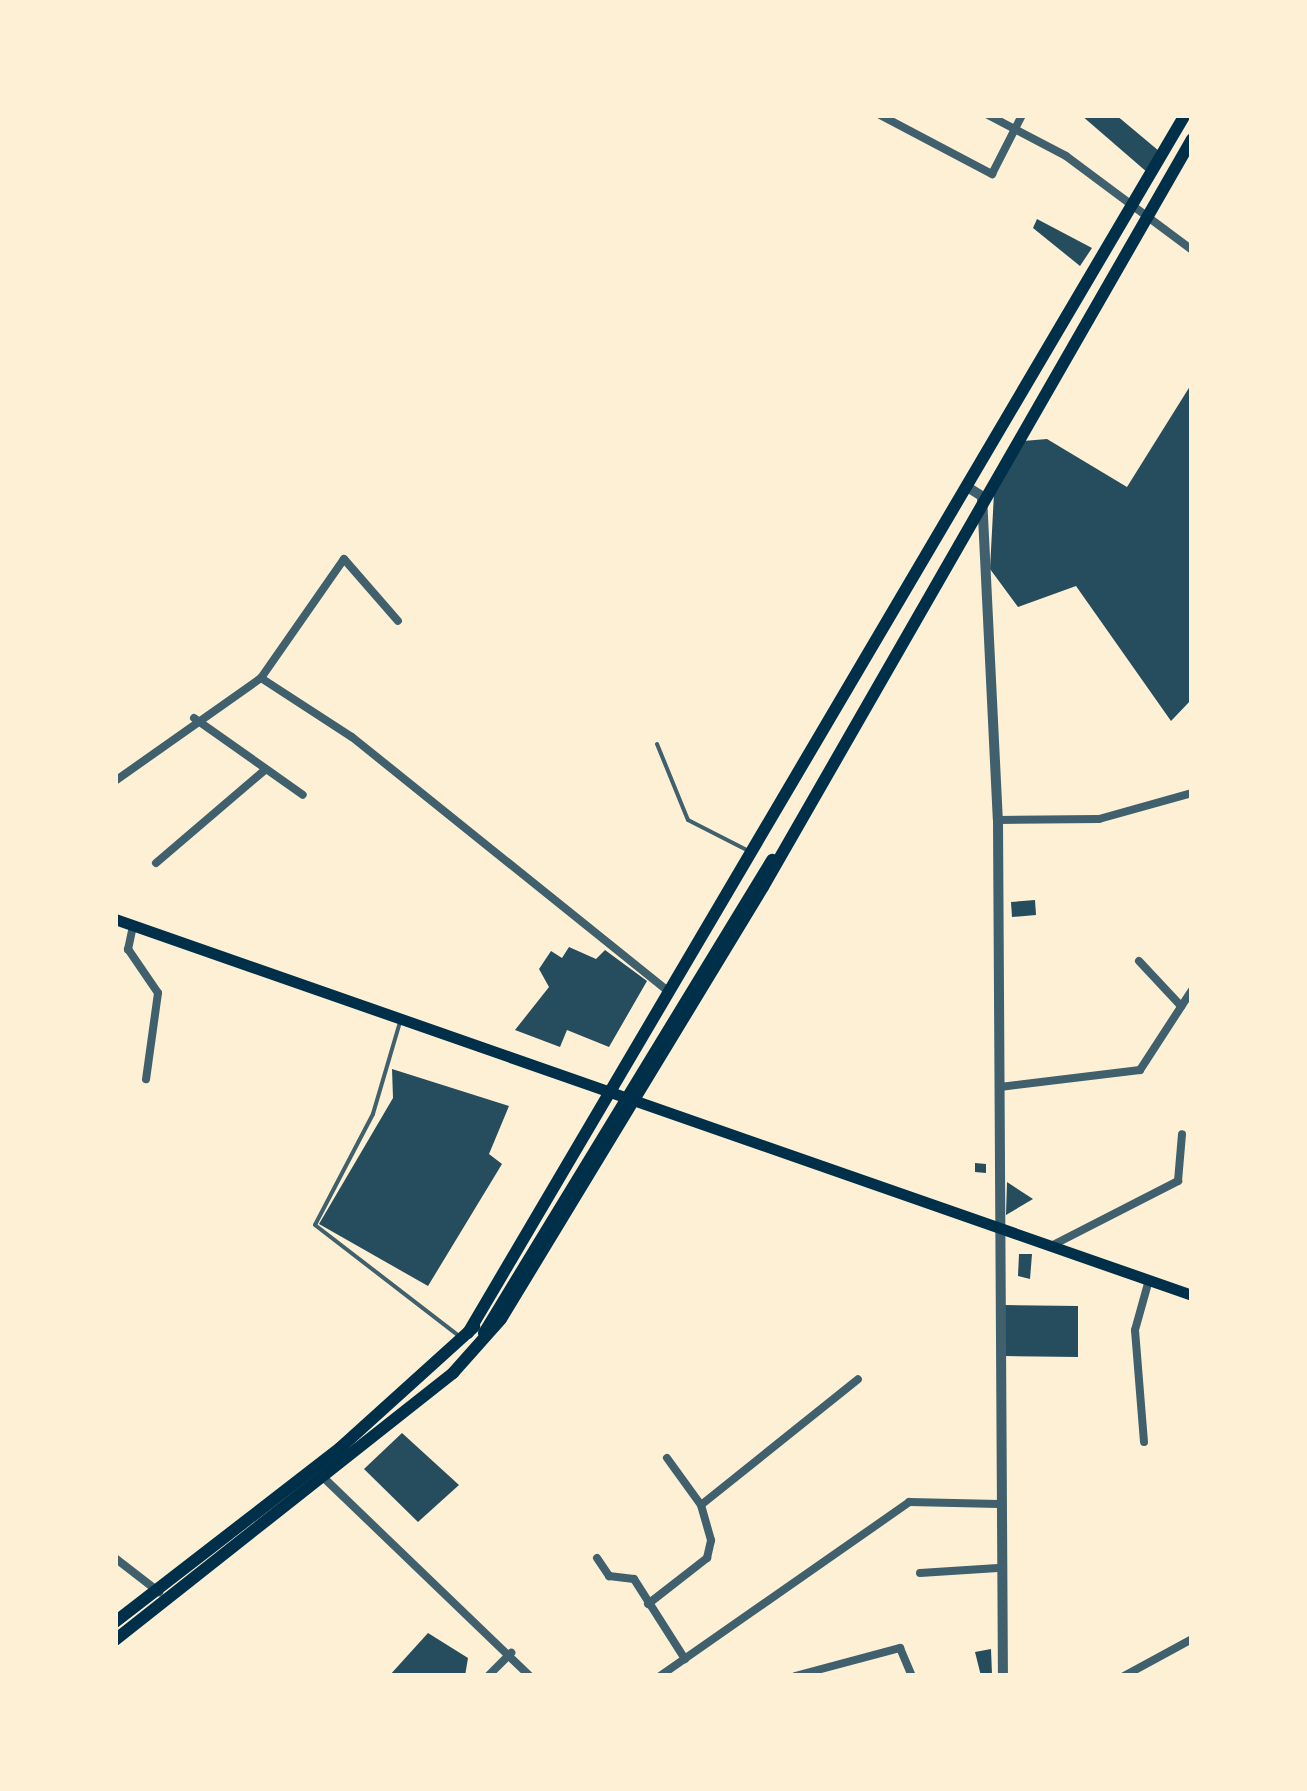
<!DOCTYPE html>
<html>
<head>
<meta charset="utf-8">
<style>
	body { margin:0 }
	#map { position:relative; width:1307px; height:1791px; overflow:hidden; background:#fdf0d5; font-family:Lato,sans-serif }
	div>[style] { position:absolute }
	.building>* { inset:0; background:#264d5e }
	.service>* { height:4px; margin:-2px; padding:0 2px; transform-origin:2px; border-radius:2px; background:#3f606c }
	.minor>* { height:8px; margin:-4px; padding:0 4px; transform-origin:4px; border-radius:4px; background:#3f606c }
	.tertiary>* { height:10px; margin:-5px; padding:0 5px; transform-origin:5px; border-radius:5px; background:#3f606c }
	.secondary>* { height:11px; margin:-5.5px; padding:0 5.5px; transform-origin:5.5px; border-radius:5.5px; background:#003049 }
	.primary>* { height:12px; margin:-6px; padding:0 6px; transform-origin:6px; border-radius:6px; background:#003049 }
	span { translate:-50% -50%; white-space:nowrap; text-align:center; line-height:1.15; -webkit-text-stroke:10px #fdf0d5; paint-order:stroke }
	.frame { position:absolute; inset:0; border:118px solid #fdf0d5; pointer-events:none }
</style>
</head>
<body>
<div id="map">
	<div class="building">
		<i style="clip-path:polygon(1081px 115px,1116px 115px,1159px 151px,1148px 173px)"></i>
		<i style="clip-path:polygon(1037px 219px,1092px 248px,1080px 266px,1033px 228px)"></i>
		<i style="clip-path:polygon(1192px 383px,1192px 699px,1171px 721px,1076px 586px,1018px 607px,990px 569px,994px 493px,1023px 441px,1047px 439px,1127px 487px)"></i>
		<i style="clip-path:polygon(1035px 900px,1036px 915px,1012px 917px,1011px 902px)"></i>
		<i style="clip-path:polygon(569px 947px,596px 959px,605px 950px,647px 981px,609px 1047px,567px 1030px,560px 1047px,515px 1030px,549px 987px,539px 969px,551px 951px,562px 958px)"></i>
		<i style="clip-path:polygon(392px 1069px,509px 1106px,489px 1154px,502px 1164px,428px 1286px,319px 1224px,393px 1098px)"></i>
		<i style="clip-path:polygon(975px 1163px,986px 1164px,986px 1173px,975px 1172px)"></i>
		<i style="clip-path:polygon(1007px 1182px,1033px 1199px,1006px 1215px)"></i>
		<i style="clip-path:polygon(1019px 1254px,1032px 1254px,1030px 1279px,1018px 1276px)"></i>
		<i style="clip-path:polygon(1005px 1305px,1078px 1306px,1078px 1357px,1005px 1356px)"></i>
		<i style="clip-path:polygon(402px 1433px,459px 1485px,418px 1522px,364px 1469px)"></i>
		<i style="clip-path:polygon(428px 1633px,468px 1658px,465px 1676px,389px 1676px)"></i>
		<i style="clip-path:polygon(991px 1649px,992px 1675px,981px 1676px,975px 1652px)"></i>
	</div>
	<div class="service">
		<i style="left:657px;top:744px;width:82px;rotate:67.8deg"></i>
		<i style="left:688px;top:820px;width:66px;rotate:27deg"></i>
		<i style="left:400px;top:1022px;width:96px;rotate:106.4deg"></i>
		<i style="left:373px;top:1114px;width:125px;rotate:117.6deg"></i>
		<i style="left:315px;top:1225px;width:182px;rotate:37.6deg"></i>
	</div>
	<div class="minor">
		<i style="left:880px;top:115px;width:127px;rotate:27.8deg"></i>
		<i style="left:992px;top:174px;width:66px;rotate:-63deg"></i>
		<i style="left:988px;top:115px;width:88px;rotate:27.7deg"></i>
		<i style="left:1066px;top:156px;width:157px;rotate:36.7deg"></i>
		<i style="left:261px;top:678px;width:108px;rotate:33deg"></i>
		<i style="left:352px;top:737px;width:404px;rotate:38.8deg"></i>
		<i style="left:194px;top:718px;width:133px;rotate:35.2deg"></i>
		<i style="left:115px;top:781px;width:179px;rotate:-35.2deg"></i>
		<i style="left:261px;top:678px;width:145px;rotate:-55.1deg"></i>
		<i style="left:344px;top:559px;width:82px;rotate:48.9deg"></i>
		<i style="left:998px;top:820px;width:101px;rotate:-0.6deg"></i>
		<i style="left:1099px;top:819px;width:97px;rotate:-15.6deg"></i>
		<i style="left:156px;top:863px;width:143px;rotate:-40.5deg"></i>
		<i style="left:133px;top:926px;width:24px;rotate:102deg"></i>
		<i style="left:128px;top:949px;width:53px;rotate:55.7deg"></i>
		<i style="left:158px;top:993px;width:87px;rotate:97.9deg"></i>
		<i style="left:1139px;top:961px;width:62px;rotate:47deg"></i>
		<i style="left:1000px;top:1087px;width:141px;rotate:-6.9deg"></i>
		<i style="left:1140px;top:1070px;width:95px;rotate:-57deg"></i>
		<i style="left:1051px;top:1246px;width:143px;rotate:-27.1deg"></i>
		<i style="left:1178px;top:1181px;width:47px;rotate:-85.1deg"></i>
		<i style="left:1144px;top:1442px;width:112px;rotate:-94.6deg"></i>
		<i style="left:1135px;top:1330px;width:52px;rotate:-74.4deg"></i>
		<i style="left:325px;top:1479px;width:284px;rotate:43.9deg"></i>
		<i style="left:701px;top:1505px;width:201px;rotate:-38.7deg"></i>
		<i style="left:115px;top:1558px;width:56px;rotate:37.7deg"></i>
		<i style="left:597px;top:1558px;width:22px;rotate:56deg"></i>
		<i style="left:609px;top:1576px;width:25px;rotate:7deg"></i>
		<i style="left:634px;top:1579px;width:95px;rotate:57.5deg"></i>
		<i style="left:920px;top:1573px;width:78px;rotate:-3.7deg"></i>
		<i style="left:648px;top:1604px;width:75px;rotate:-37.9deg"></i>
		<i style="left:707px;top:1558px;width:18px;rotate:-77deg"></i>
		<i style="left:711px;top:1540px;width:36px;rotate:-106deg"></i>
		<i style="left:701px;top:1505px;width:58px;rotate:-125.9deg"></i>
		<i style="left:488px;top:1676px;width:33px;rotate:-45deg"></i>
		<i style="left:660px;top:1676px;width:304px;rotate:-34.9deg"></i>
		<i style="left:909px;top:1502px;width:90px;rotate:1.3deg"></i>
		<i style="left:795px;top:1676px;width:109px;rotate:-14.9deg"></i>
		<i style="left:900px;top:1648px;width:30px;rotate:67deg"></i>
		<i style="left:1124px;top:1676px;width:77px;rotate:-28.6deg"></i>
	</div>
	<div class="tertiary">
		<i style="left:969px;top:488px;width:15px;rotate:32deg"></i>
		<i style="left:982px;top:496px;width:324px;rotate:87.2deg"></i>
		<i style="left:998px;top:820px;width:856px;rotate:89.67deg"></i>
	</div>
	<div class="secondary">
		<i style="left:115px;top:919px;width:1141px;rotate:19.25deg"></i>
	</div>
	<div class="primary">
		<i style="left:468px;top:1333px;width:1413px;rotate:-59.52deg"></i>
		<i style="left:484px;top:1333px;width:554px;rotate:-58.66deg"></i>
		<i style="left:115px;top:1622px;width:284px;rotate:-37.7deg"></i>
		<i style="left:340px;top:1448px;width:181px;rotate:-42.1deg"></i>
		<i style="left:115px;top:1640px;width:431px;rotate:-38.3deg"></i>
		<i style="left:453px;top:1373px;width:72px;rotate:-48.4deg"></i>
		<i style="left:501px;top:1319px;width:505px;rotate:-58.76deg"></i>
		<i style="left:763px;top:887px;width:862px;rotate:-60.16deg"></i>
	</div>
	<div class="frame"></div>
</div>
</body>
</html>
